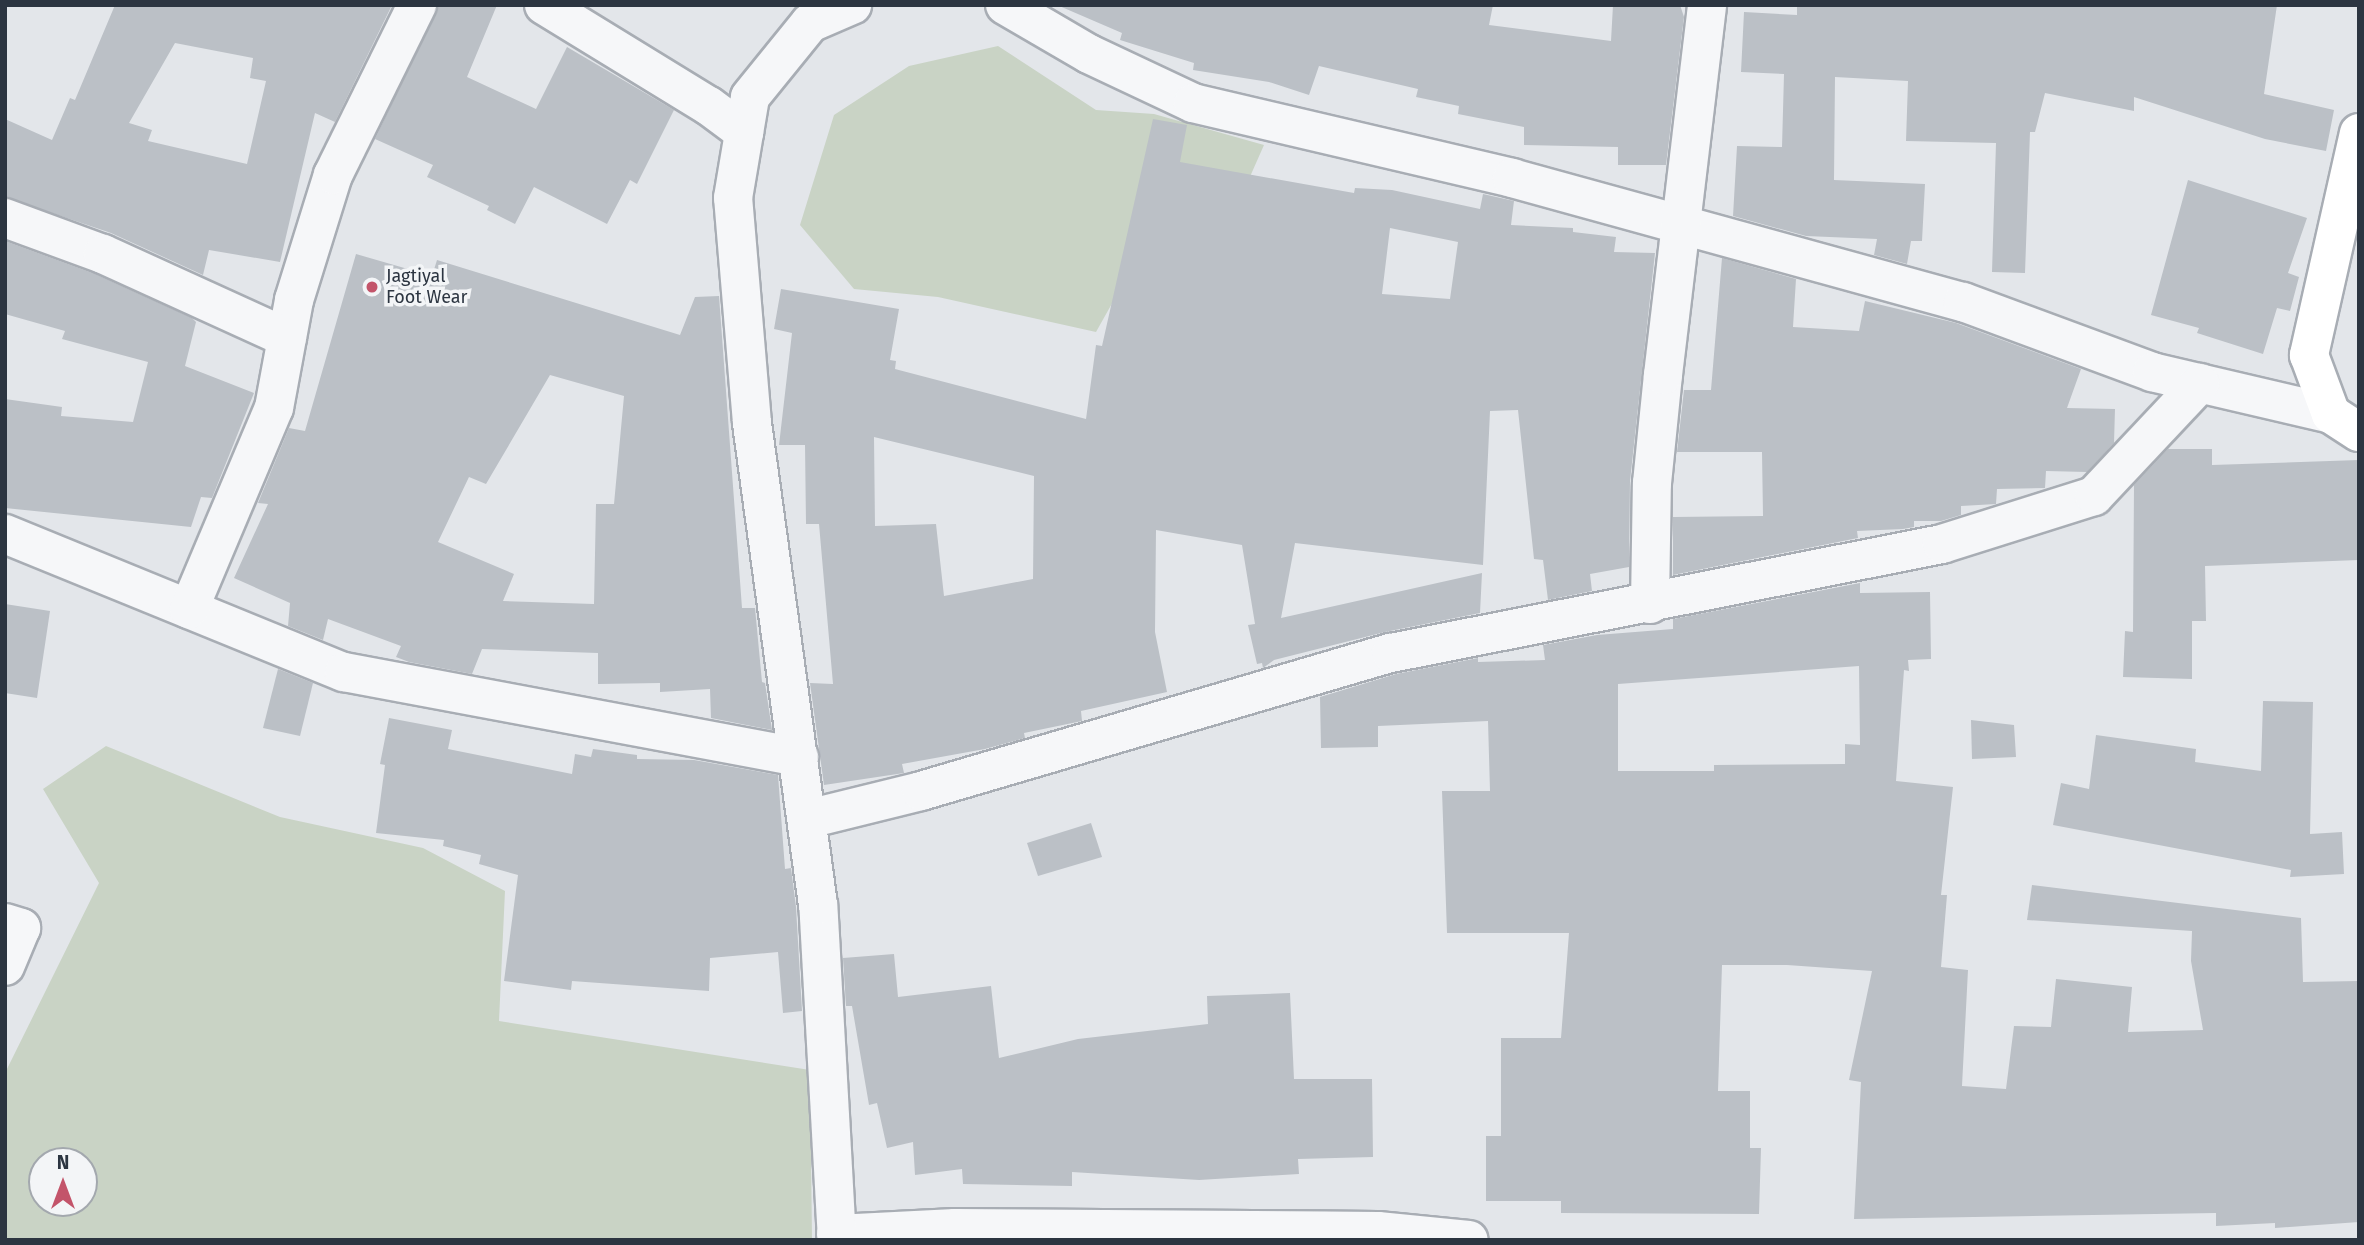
<!DOCTYPE html>
<html>
<head>
<meta charset="utf-8">
<style>
	body { margin:0 }
	#map { position:relative; width:2364px; height:1245px; overflow:hidden; background:#e3e6ea; font-family:"Fira Sans",sans-serif }
	div>[style] { position:absolute }
	.green>* { inset:0; background:#c9d3c5 }
	.building>* { inset:0; background:#bbc0c6 }
	.roads { filter:drop-shadow(2px 0 #a8adb4) drop-shadow(-2px 0 #a8adb4) drop-shadow(0 2px #a8adb4) drop-shadow(0 -2px #a8adb4) }
	.minor>* { height:38px; margin:-19px; padding:0 19px; transform-origin:19px; border-radius:19px; background:#f6f7f9 }
	.major>* { height:38px; margin:-19px; padding:0 19px; transform-origin:19px; border-radius:19px; background:#fff }
	.dots>* { width:19px; height:19px; translate:-50% -50%; box-sizing:border-box; border:4px solid #f3f5f7; border-radius:50% }
	span { translate:-50% -50%; white-space:nowrap; text-align:center; line-height:1.15; -webkit-text-stroke:7px #f3f5f7; paint-order:stroke }
	.poi-label { font-size:18px; color:#2c3541 }
	.left { translate:0 -50%; text-align:left }
	.frame { position:absolute; inset:0; border:7px solid #2c3541; pointer-events:none }
	.north { position:absolute; left:28px; top:1147px; width:70px; height:70px; box-sizing:border-box; background:#f3f5f7; border:2px solid #a3a8ae; border-radius:50%; rotate:0deg; font-size:19px; font-weight:700; line-height:28px; text-align:center; color:#2c3541 }
	.north::after { content:''; display:block; margin:auto; width:24px; height:32px; background:#c3546a; clip-path:polygon(50% 0,100% 100%,50% 72%,0 100%) }
</style>
</head>
<body>
<div id="map">
	<div class="green">
		<i style="clip-path:polygon(998px 46px,1096px 110px,1154px 114px,1264px 145px,1241px 197px,1161px 216px,1096px 332px,938px 297px,854px 289px,800px 225px,834px 115px,909px 66px)"></i>
		<i style="clip-path:polygon(evenodd,106px 746px,280px 817px,423px 848px,505px 891px,499px 1021px,810px 1070px,812px 1240px,5px 1240px,5px 1073px,99px 883px,43px 789px,106px 746px,42px 1161px,84px 1161px,84px 1203px,42px 1203px,42px 1161px)"></i>
	</div>
	<div class="building">
		<i style="clip-path:polygon(evenodd,115px 5px,392px 5px,335px 122px,315px 113px,280px 262px,209px 250px,203px 275px,111px 233px,5px 197px,5px 119px,52px 140px,70px 98px,75px 100px,115px 5px,175px 43px,253px 58px,250px 78px,266px 81px,247px 164px,148px 141px,152px 130px,129px 123px,175px 43px)"></i>
		<i style="clip-path:polygon(439px 5px,497px 5px,467px 77px,536px 109px,567px 47px,674px 110px,637px 184px,630px 180px,607px 224px,534px 187px,515px 224px,487px 210px,489px 206px,427px 177px,433px 165px,375px 139px)"></i>
		<i style="clip-path:polygon(1057px 5px,1493px 5px,1489px 25px,1611px 41px,1613px 5px,1680px 5px,1684px 17px,1666px 165px,1618px 165px,1618px 147px,1524px 145px,1524px 127px,1458px 114px,1459px 106px,1416px 97px,1418px 89px,1319px 66px,1309px 95px,1269px 82px,1193px 70px,1194px 63px,1120px 40px,1122px 33px)"></i>
		<i style="clip-path:polygon(1797px 5px,2277px 5px,2264px 94px,2334px 110px,2326px 151px,2265px 139px,2134px 97px,2134px 111px,2045px 93px,2035px 132px,2030px 132px,2025px 273px,1992px 272px,1996px 143px,1906px 141px,1908px 81px,1835px 77px,1834px 180px,1925px 184px,1922px 241px,1911px 241px,1907px 264px,1874px 255px,1877px 239px,1806px 236px,1733px 216px,1737px 146px,1782px 147px,1784px 74px,1741px 72px,1744px 12px,1797px 15px)"></i>
		<i style="clip-path:polygon(evenodd,1153px 119px,1187px 125px,1180px 162px,1354px 193px,1355px 188px,1392px 190px,1480px 209px,1483px 194px,1514px 201px,1511px 225px,1573px 228px,1573px 232px,1616px 237px,1614px 252px,1655px 253px,1630px 481px,1629px 567px,1590px 574px,1592px 591px,1548px 600px,1543px 560px,1534px 559px,1518px 410px,1490px 411px,1483px 565px,1295px 543px,1281px 618px,1482px 573px,1480px 613px,1385px 632px,1274px 660px,1263px 668px,1262px 663px,1257px 664px,1248px 625px,1255px 624px,1242px 545px,1156px 530px,1155px 632px,1167px 692px,1081px 711px,1082px 721px,1024px 733px,1025px 738px,985px 749px,902px 764px,904px 773px,824px 785px,810px 683px,833px 684px,819px 524px,806px 524px,805px 445px,779px 445px,792px 333px,774px 329px,781px 289px,899px 309px,890px 360px,896px 361px,895px 369px,1086px 419px,1096px 345px,1102px 346px,1153px 119px,1390px 228px,1458px 242px,1450px 299px,1382px 294px,1390px 228px,1153px 119px,874px 437px,1034px 476px,1033px 579px,944px 596px,936px 524px,875px 526px,874px 437px)"></i>
		<i style="clip-path:polygon(2188px 180px,2307px 218px,2288px 273px,2299px 277px,2290px 311px,2277px 308px,2263px 354px,2197px 333px,2199px 328px,2151px 315px)"></i>
		<i style="clip-path:polygon(5px 241px,95px 274px,192px 318px,196px 322px,185px 366px,254px 393px,212px 498px,201px 497px,191px 527px,5px 508px,5px 399px,62px 407px,61px 416px,133px 422px,148px 362px,62px 339px,65px 331px,5px 314px)"></i>
		<i style="clip-path:polygon(evenodd,356px 254px,432px 276px,437px 260px,680px 335px,695px 297px,719px 296px,742px 608px,755px 608px,762px 682px,765px 683px,772px 730px,711px 718px,710px 689px,660px 692px,660px 683px,598px 684px,598px 653px,482px 649px,472px 674px,409px 662px,396px 657px,401px 646px,328px 619px,323px 640px,288px 626px,290px 603px,234px 578px,268px 504px,258px 503px,289px 428px,305px 431px,356px 254px,550px 375px,624px 396px,614px 504px,596px 504px,594px 604px,503px 601px,514px 574px,438px 542px,469px 477px,486px 484px,550px 375px)"></i>
		<i style="clip-path:polygon(1722px 258px,1796px 279px,1793px 327px,1859px 331px,1865px 301px,1956px 323px,2081px 369px,2067px 408px,2115px 409px,2114px 443px,2087px 472px,2046px 471px,2045px 488px,1997px 489px,1996px 504px,1961px 506px,1961px 515px,1941px 521px,1914px 521px,1914px 527px,1903px 529px,1857px 531px,1858px 538px,1673px 575px,1673px 517px,1763px 516px,1762px 452px,1677px 452px,1684px 390px,1711px 390px)"></i>
		<i style="clip-path:polygon(2168px 449px,2212px 449px,2212px 465px,2359px 460px,2359px 560px,2205px 566px,2206px 621px,2192px 621px,2192px 679px,2123px 677px,2125px 631px,2133px 632px,2134px 485px)"></i>
		<i style="clip-path:polygon(evenodd,1860px 583px,1860px 593px,1930px 592px,1931px 659px,1908px 660px,1909px 671px,1904px 670px,1896px 781px,1953px 787px,1941px 895px,1947px 895px,1941px 967px,1968px 970px,1962px 1086px,2006px 1089px,2014px 1026px,2051px 1027px,2056px 979px,2132px 987px,2128px 1032px,2203px 1030px,2191px 961px,2192px 931px,2027px 920px,2032px 885px,2301px 918px,2303px 982px,2359px 981px,2359px 1222px,2275px 1228px,2275px 1223px,2216px 1226px,2216px 1213px,1854px 1219px,1861px 1082px,1849px 1080px,1872px 971px,1787px 965px,1722px 965px,1718px 1091px,1750px 1091px,1750px 1148px,1761px 1148px,1759px 1214px,1561px 1213px,1561px 1201px,1486px 1201px,1486px 1136px,1501px 1136px,1501px 1038px,1561px 1038px,1569px 933px,1447px 933px,1442px 791px,1490px 791px,1488px 721px,1378px 726px,1378px 747px,1321px 748px,1320px 697px,1396px 674px,1478px 658px,1478px 662px,1545px 660px,1543px 645px,1597px 635px,1673px 629px,1673px 619px,1860px 583px,1859px 666px,1860px 745px,1845px 744px,1845px 764px,1714px 765px,1714px 771px,1618px 771px,1618px 684px,1859px 666px)"></i>
		<i style="clip-path:polygon(5px 604px,50px 611px,37px 698px,5px 693px)"></i>
		<i style="clip-path:polygon(278px 669px,313px 683px,300px 736px,263px 728px)"></i>
		<i style="clip-path:polygon(2263px 701px,2313px 702px,2310px 834px,2342px 832px,2344px 874px,2290px 877px,2291px 870px,2053px 825px,2061px 783px,2089px 789px,2096px 735px,2196px 749px,2195px 762px,2261px 771px)"></i>
		<i style="clip-path:polygon(389px 718px,452px 730px,448px 749px,572px 774px,575px 754px,591px 757px,593px 749px,637px 755px,637px 759px,694px 760px,778px 775px,785px 869px,791px 868px,796px 907px,802px 1011px,783px 1013px,778px 952px,710px 958px,709px 991px,572px 981px,571px 990px,504px 981px,518px 875px,479px 864px,481px 855px,443px 846px,444px 840px,376px 833px,385px 765px,380px 764px)"></i>
		<i style="clip-path:polygon(1971px 720px,2014px 725px,2016px 757px,1972px 759px)"></i>
		<i style="clip-path:polygon(1091px 823px,1102px 857px,1038px 876px,1027px 843px)"></i>
		<i style="clip-path:polygon(894px 954px,898px 997px,991px 986px,999px 1058px,1078px 1039px,1208px 1024px,1207px 996px,1290px 993px,1294px 1079px,1372px 1079px,1373px 1157px,1298px 1159px,1299px 1174px,1199px 1180px,1072px 1172px,1072px 1186px,963px 1184px,962px 1169px,915px 1175px,913px 1142px,887px 1148px,877px 1103px,869px 1105px,852px 1006px,846px 1006px,843px 958px)"></i>
	</div>
	<div class="roads">
		<div class="minor">
			<i style="left:544px;top:5px;width:193px;rotate:31.5deg"></i>
			<i style="left:709px;top:106px;width:44px;rotate:36.6deg"></i>
			<i style="left:1005px;top:5px;width:97px;rotate:30.3deg"></i>
			<i style="left:1089px;top:54px;width:115px;rotate:25.2deg"></i>
			<i style="left:1193px;top:103px;width:328px;rotate:13.2deg"></i>
			<i style="left:1512px;top:178px;width:468px;rotate:15.4deg"></i>
			<i style="left:1963px;top:302px;width:202px;rotate:20.3deg"></i>
			<i style="left:2152px;top:372px;width:184px;rotate:13.2deg"></i>
			<i style="left:5px;top:218px;width:104px;rotate:20.2deg"></i>
			<i style="left:103px;top:254px;width:202px;rotate:24.5deg"></i>
			<i style="left:5px;top:534px;width:366px;rotate:22.2deg"></i>
			<i style="left:344px;top:672px;width:463px;rotate:10.6deg"></i>
			<i style="left:1650px;top:604px;width:121px;rotate:-89.1deg"></i>
			<i style="left:1652px;top:483px;width:109px;rotate:-84.2deg"></i>
			<i style="left:1663px;top:375px;width:373px;rotate:-83.2deg"></i>
			<i style="left:189px;top:609px;width:218px;rotate:-67.1deg"></i>
			<i style="left:274px;top:408px;width:110px;rotate:-79.5deg"></i>
			<i style="left:294px;top:300px;width:131px;rotate:-72.7deg"></i>
			<i style="left:333px;top:175px;width:190px;rotate:-63.7deg"></i>
			<i style="left:808px;top:819px;width:116px;rotate:-13.9deg"></i>
			<i style="left:921px;top:791px;width:490px;rotate:-16.4deg"></i>
			<i style="left:1391px;top:653px;width:562px;rotate:-11.19deg"></i>
			<i style="left:1942px;top:544px;width:159px;rotate:-17.5deg"></i>
			<i style="left:2094px;top:496px;width:155px;rotate:-46.8deg"></i>
			<i style="left:5px;top:923px;width:17px;rotate:17deg"></i>
			<i style="left:21px;top:928px;width:41px;rotate:112.8deg"></i>
			<i style="left:836px;top:1234px;width:119px;rotate:-2.9deg"></i>
			<i style="left:955px;top:1228px;width:423px;rotate:0.4deg"></i>
			<i style="left:1378px;top:1231px;width:91px;rotate:5.6deg"></i>
			<i style="left:837px;top:1240px;width:336px;rotate:-93.2deg"></i>
			<i style="left:818px;top:905px;width:486px;rotate:-97.8deg"></i>
			<i style="left:752px;top:423px;width:226px;rotate:-94.8deg"></i>
			<i style="left:733px;top:198px;width:102px;rotate:-80.4deg"></i>
			<i style="left:750px;top:97px;width:95px;rotate:-51deg"></i>
			<i style="left:810px;top:23px;width:46px;rotate:-23.2deg"></i>
		</div>
		<div class="major">
			<i style="left:2359px;top:133px;width:228px;rotate:102.7deg"></i>
			<i style="left:2309px;top:355px;width:63px;rotate:69.6deg"></i>
			<i style="left:2331px;top:414px;width:33px;rotate:33deg"></i>
		</div>
	</div>
	<div class="dots">
		<i style="left:372px;top:287px;background:#c3546a"></i>
	</div>
	<div class="poi-label">
		<span class="left" style="left:386px;top:287px">Jagtiyal<br>Foot Wear</span>
	</div>
	<div class="frame"></div>
	<div class="north">N</div>
</div>
</body>
</html>
